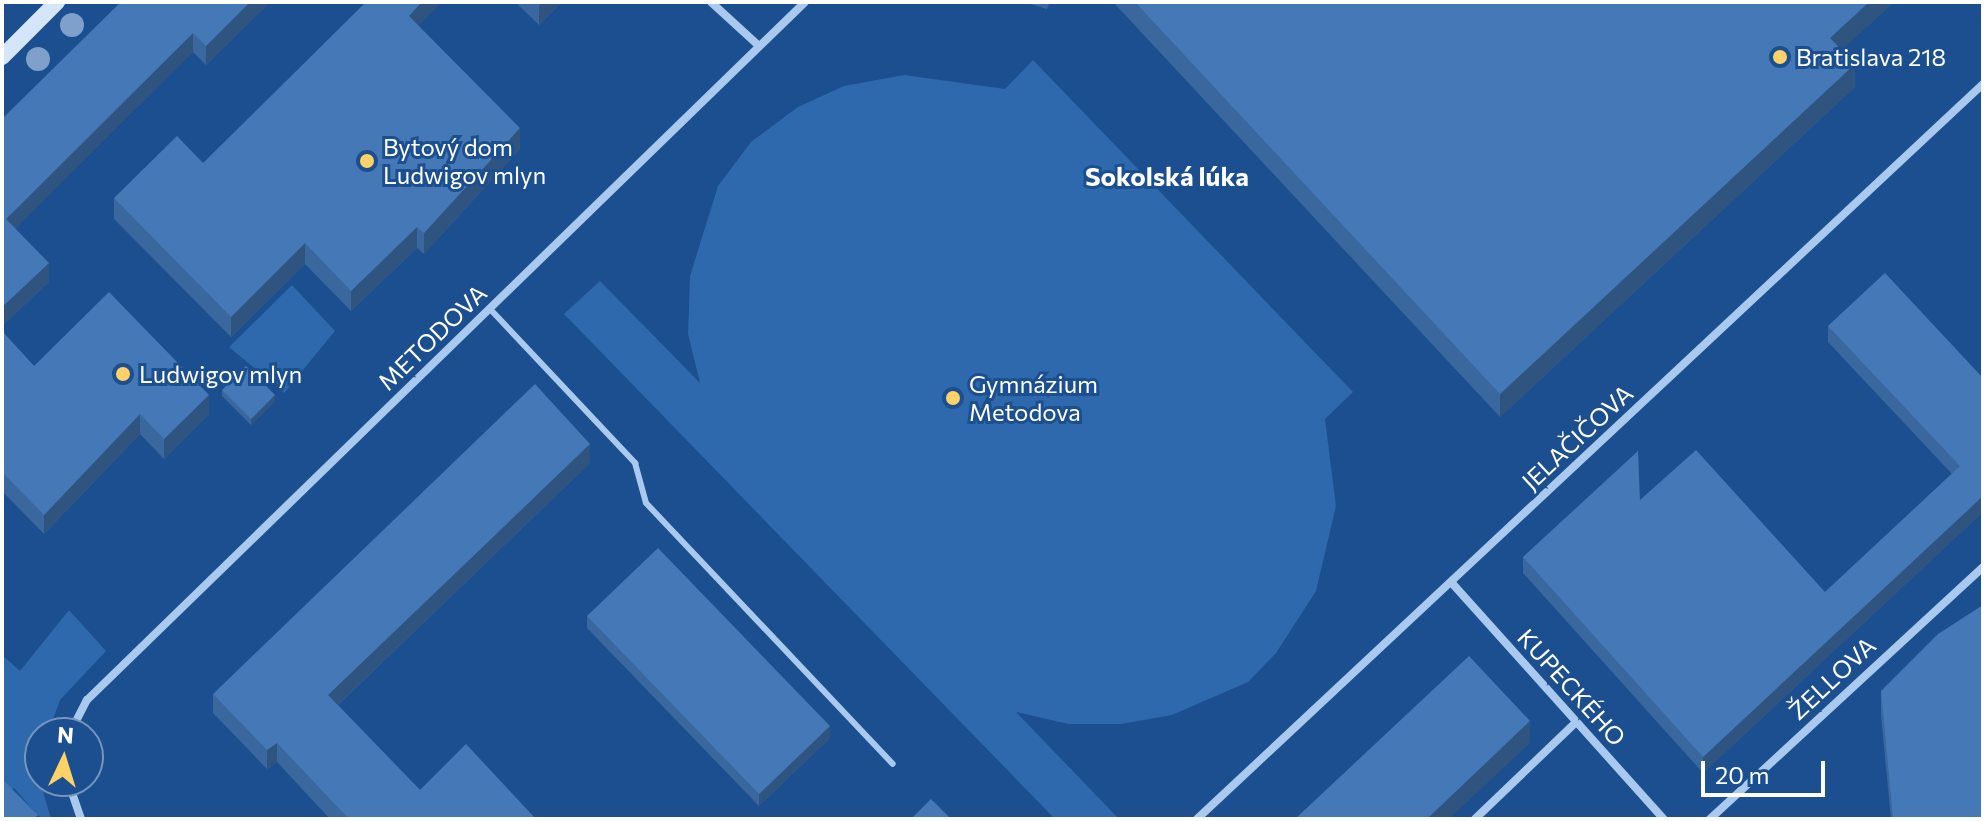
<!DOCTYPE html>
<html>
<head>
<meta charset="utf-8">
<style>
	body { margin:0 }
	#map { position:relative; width:1985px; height:821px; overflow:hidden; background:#1b4f8f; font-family:Commissioner,sans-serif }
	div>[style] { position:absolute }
	.green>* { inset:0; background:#2e69ad }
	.lane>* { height:6px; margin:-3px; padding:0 3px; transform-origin:3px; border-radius:3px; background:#a9c9ee }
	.street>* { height:8px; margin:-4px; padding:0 4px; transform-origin:4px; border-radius:4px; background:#a9c9ee }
	.secondary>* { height:16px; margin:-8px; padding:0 8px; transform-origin:8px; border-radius:8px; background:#d6e6fa }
	.tram>* { height:2px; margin:-1px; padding:0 1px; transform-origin:1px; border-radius:1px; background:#fff }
	.trees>* { width:24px; height:24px; margin:-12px; border-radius:50%; background:#7ea0ca }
	.wall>* { inset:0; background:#3a679d }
	.shaded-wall>* { inset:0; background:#305480 }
	.building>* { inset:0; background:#4478b7 }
	.dots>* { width:22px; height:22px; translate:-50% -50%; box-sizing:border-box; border:4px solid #1b4f8f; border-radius:50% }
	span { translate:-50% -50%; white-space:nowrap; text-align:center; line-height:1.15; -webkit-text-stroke:6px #1b4f8f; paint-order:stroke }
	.poi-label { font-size:24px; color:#fff }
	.left { translate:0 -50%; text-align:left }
	.street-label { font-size:24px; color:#fff }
	.neighbourhood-label { font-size:26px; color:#fff; font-weight:700 }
	.frame { position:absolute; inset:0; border:4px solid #fff; pointer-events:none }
	.north { position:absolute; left:24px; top:717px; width:80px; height:80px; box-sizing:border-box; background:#1b4f8f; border:2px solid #7695bc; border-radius:50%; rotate:4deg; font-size:22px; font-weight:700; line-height:32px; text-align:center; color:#fff }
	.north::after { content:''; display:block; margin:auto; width:28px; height:36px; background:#ffd166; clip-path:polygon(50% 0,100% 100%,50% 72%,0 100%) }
	.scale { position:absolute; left:1701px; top:761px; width:124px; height:36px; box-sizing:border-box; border:4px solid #fff; border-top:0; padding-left:10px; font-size:24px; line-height:28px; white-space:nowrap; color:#fff; -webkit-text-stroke:6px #1b4f8f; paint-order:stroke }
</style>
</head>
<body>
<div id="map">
	<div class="green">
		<i style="clip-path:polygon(1033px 60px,1353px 392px,1325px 419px,1336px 506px,1316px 591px,1276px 653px,1248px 682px,1172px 715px,1121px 724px,1068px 724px,1016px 712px,1119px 819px,1055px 819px,564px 314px,600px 281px,700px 383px,688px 334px,690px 276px,718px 186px,751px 142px,798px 107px,844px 86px,904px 75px,1005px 89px)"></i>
		<i style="clip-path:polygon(292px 285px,335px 331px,284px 393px,229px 347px)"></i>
		<i style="clip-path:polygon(69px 610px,106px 651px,60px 700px,48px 733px,40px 733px,40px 781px,51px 819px,41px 819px,14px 788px,2px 799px,2px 655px,20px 671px)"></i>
	</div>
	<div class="lane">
		<i style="left:490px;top:309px;width:212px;rotate:46.7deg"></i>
		<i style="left:635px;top:463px;width:41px;rotate:74.6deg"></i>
		<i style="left:646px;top:503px;width:359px;rotate:46.6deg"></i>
	</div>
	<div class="street">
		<i style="left:711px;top:2px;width:65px;rotate:42.5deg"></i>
		<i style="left:1451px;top:582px;width:319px;rotate:48.1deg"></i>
		<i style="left:70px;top:733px;width:37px;rotate:-63deg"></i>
		<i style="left:87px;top:700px;width:1001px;rotate:-44.19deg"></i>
		<i style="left:68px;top:781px;width:40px;rotate:71.1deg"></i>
		<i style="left:1197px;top:819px;width:1076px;rotate:-43.08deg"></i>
		<i style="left:1475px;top:819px;width:140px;rotate:-43.8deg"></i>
		<i style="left:1710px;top:819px;width:372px;rotate:-42.7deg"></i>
	</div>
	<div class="secondary">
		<i style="left:2px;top:57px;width:78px;rotate:-45deg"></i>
	</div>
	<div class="tram">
		<i style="left:2px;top:5px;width:4px;rotate:-45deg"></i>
	</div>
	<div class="trees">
		<i style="left:72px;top:25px"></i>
		<i style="left:38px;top:59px"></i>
	</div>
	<div class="wall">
		<i style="clip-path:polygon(121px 2px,270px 2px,206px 65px,193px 52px,15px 228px,49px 282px,2px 326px,2px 119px)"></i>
		<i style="clip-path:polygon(515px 2px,562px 2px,539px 25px)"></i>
		<i style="clip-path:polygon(1024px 2px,1050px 2px,1047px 9px)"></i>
		<i style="clip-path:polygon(1113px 2px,1894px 2px,1841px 50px,1855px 87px,1500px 417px)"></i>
		<i style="clip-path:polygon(419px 26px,520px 149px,424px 254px,417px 248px,351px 311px,305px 264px,231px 337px,114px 219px,114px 198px,203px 163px)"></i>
		<i style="clip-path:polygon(1885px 273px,1983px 512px,1703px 773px,1523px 573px,1523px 557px,1640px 500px,1825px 592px,1952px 474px,1828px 342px,1828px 326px)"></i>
		<i style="clip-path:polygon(2px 331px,34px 366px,209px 414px,164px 459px,140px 434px,44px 534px,2px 491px)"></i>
		<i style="clip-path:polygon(222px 390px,275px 401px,251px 425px,222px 396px)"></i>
		<i style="clip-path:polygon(590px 463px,338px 705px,420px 790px,536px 819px,330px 819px,277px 762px,267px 769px,213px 713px,213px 694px)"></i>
		<i style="clip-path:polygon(587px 616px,830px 738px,759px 806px,587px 628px)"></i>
		<i style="clip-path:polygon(1881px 691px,1983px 819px,1891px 819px,1881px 716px)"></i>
	</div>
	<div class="shaded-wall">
		<i style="clip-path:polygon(250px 2px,270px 2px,206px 65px,206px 46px)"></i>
		<i style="clip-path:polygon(422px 2px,442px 2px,409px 36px,409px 16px)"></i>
		<i style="clip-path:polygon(542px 2px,562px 2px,539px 25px,539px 6px)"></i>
		<i style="clip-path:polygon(1869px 2px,1894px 2px,1830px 61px,1830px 38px)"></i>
		<i style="clip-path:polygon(193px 33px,193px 52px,6px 238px,6px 219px)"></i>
		<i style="clip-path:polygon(1855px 64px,1855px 87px,1500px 417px,1500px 394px)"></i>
		<i style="clip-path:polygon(520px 128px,520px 149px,424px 254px,424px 233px)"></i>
		<i style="clip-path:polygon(417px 227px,417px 248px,351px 311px,351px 291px)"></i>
		<i style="clip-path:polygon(305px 243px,305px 264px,231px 337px,231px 317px)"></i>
		<i style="clip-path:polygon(49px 263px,49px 282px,2px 326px,2px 307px)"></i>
		<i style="clip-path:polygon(209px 395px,209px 414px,164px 459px,164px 439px)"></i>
		<i style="clip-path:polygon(275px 395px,275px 401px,251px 425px,251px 419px)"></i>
		<i style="clip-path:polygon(140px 414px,140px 434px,44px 534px,44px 515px)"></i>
		<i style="clip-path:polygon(590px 444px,590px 463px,328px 714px,328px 695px)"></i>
		<i style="clip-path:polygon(1983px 496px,1983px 512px,1703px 773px,1703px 757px)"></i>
		<i style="clip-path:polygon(1530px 721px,1530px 743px,1449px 819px,1427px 819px)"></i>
		<i style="clip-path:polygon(830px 726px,830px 738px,759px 806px,759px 794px)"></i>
		<i style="clip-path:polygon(277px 743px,277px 762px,267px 769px,267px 750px)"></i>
	</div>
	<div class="building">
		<i style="clip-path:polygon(121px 2px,250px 2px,206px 46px,193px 33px,6px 219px,49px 263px,2px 307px,2px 119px)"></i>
		<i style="clip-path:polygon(366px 2px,422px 2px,409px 16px,520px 128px,424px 233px,417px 227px,351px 291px,305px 243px,231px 317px,114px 198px,177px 136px,203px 163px)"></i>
		<i style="clip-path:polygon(1135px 2px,1869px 2px,1830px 38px,1855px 64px,1500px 394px)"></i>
		<i style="clip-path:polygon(1885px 273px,1983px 378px,1983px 496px,1703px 757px,1523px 557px,1638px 451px,1640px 500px,1696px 450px,1825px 592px,1960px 466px,1828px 326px)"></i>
		<i style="clip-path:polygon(109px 292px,209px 395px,164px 439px,140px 414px,44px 515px,2px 472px,2px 331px,34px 366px)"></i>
		<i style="clip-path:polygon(246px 366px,275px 395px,251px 419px,222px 390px)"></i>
		<i style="clip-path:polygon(535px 384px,590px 444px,328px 695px,420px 790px,466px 744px,536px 819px,349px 819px,277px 743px,267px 750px,213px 694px)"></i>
		<i style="clip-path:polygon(658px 548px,830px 726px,759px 794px,587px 616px)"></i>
		<i style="clip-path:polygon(1983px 605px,1983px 819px,1893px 819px,1881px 691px,1938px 634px)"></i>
		<i style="clip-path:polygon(1469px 656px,1530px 721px,1427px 819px,1295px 819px)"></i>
		<i style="clip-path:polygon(2px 779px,38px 815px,34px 819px,2px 819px)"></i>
		<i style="clip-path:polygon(931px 799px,951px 819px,911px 819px)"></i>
	</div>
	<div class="dots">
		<i style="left:1780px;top:57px;background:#ffd166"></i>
		<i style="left:367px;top:161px;background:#ffd166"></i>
		<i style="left:123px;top:374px;background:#ffd166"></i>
		<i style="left:953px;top:398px;background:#ffd166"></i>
	</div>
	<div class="poi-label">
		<span class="left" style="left:1796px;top:57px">Bratislava 218</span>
		<span class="left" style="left:383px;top:161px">Bytový dom<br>Ludwigov mlyn</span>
		<span class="left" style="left:139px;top:374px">Ludwigov mlyn</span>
		<span class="left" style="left:969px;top:398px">Gymnázium<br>Metodova</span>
	</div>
	<div class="street-label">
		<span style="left:432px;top:337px;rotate:-44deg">METODOVA</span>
		<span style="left:1577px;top:437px;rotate:-43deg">JELAČIČOVA</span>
		<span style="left:1832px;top:678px;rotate:-43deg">ŽELLOVA</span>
		<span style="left:1572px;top:687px;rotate:48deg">KUPECKÉHO</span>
	</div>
	<div class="neighbourhood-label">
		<span style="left:1167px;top:176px">Sokolská lúka</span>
	</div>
	<div class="frame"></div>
	<div class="north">N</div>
	<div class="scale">20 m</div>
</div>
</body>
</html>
